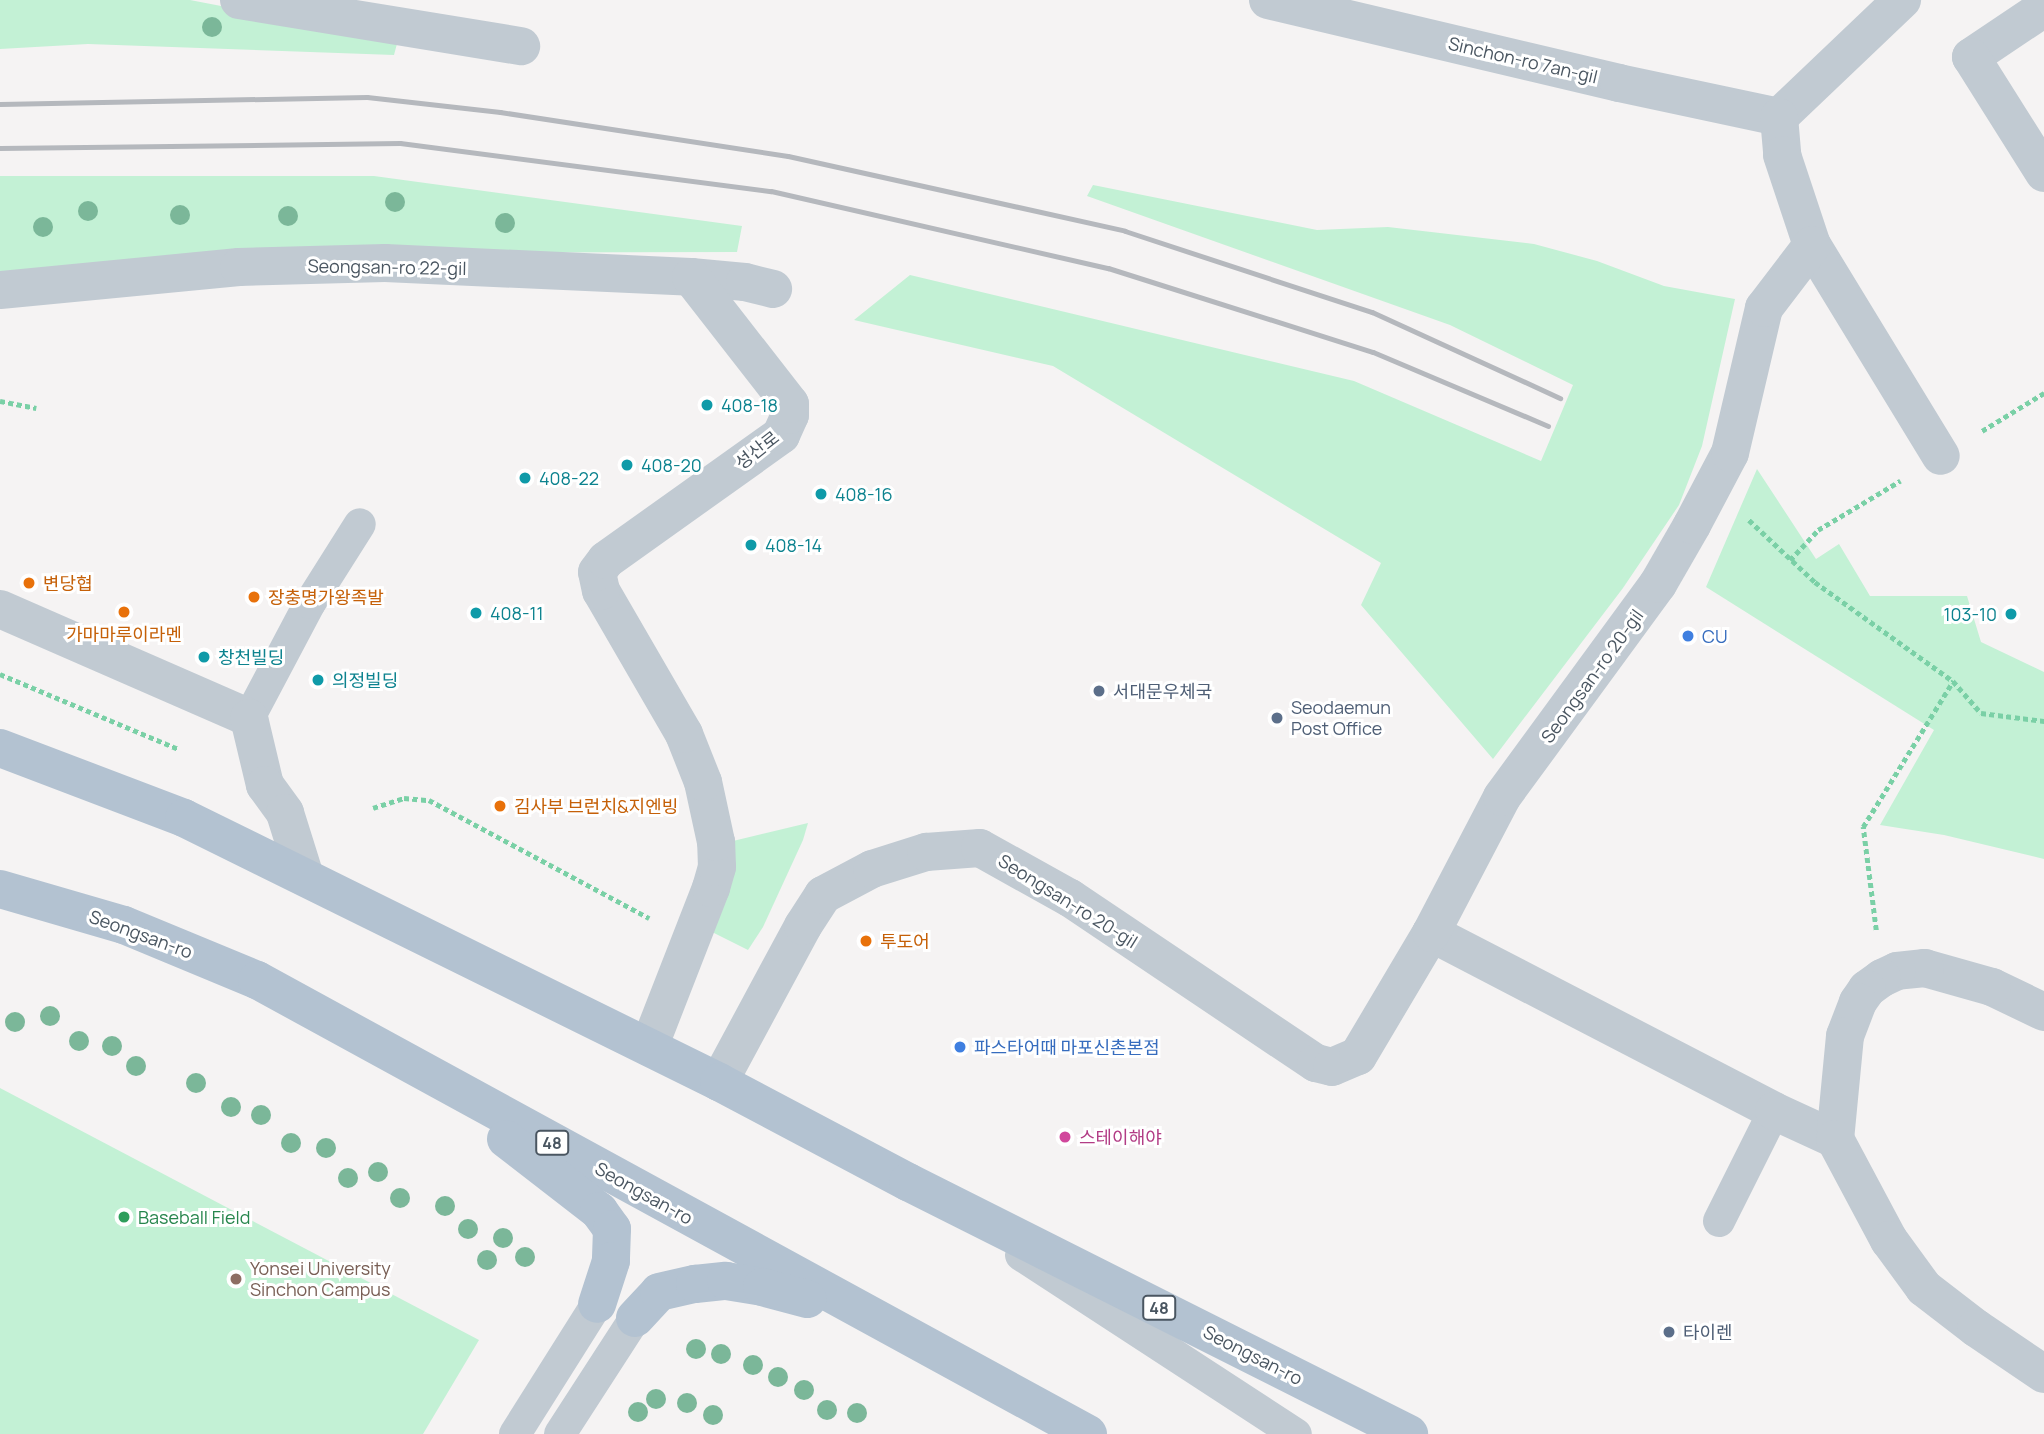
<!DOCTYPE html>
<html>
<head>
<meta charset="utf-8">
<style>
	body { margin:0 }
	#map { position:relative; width:2044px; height:1434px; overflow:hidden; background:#f5f3f3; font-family:Manrope,"Noto Sans KR",sans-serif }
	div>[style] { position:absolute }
	.green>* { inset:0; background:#c3f1d5 }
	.path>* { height:4.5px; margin-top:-2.25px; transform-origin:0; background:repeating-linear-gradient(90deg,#7ad0a6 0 5px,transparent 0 8.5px) }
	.service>* { height:32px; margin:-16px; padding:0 16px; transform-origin:16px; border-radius:16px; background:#c1cad2 }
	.minor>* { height:38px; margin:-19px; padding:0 19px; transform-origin:19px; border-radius:19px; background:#c1cad2 }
	.primary>* { height:38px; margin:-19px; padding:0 19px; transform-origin:19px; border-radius:19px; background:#b3c2d1 }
	.rail>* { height:5px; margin:-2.5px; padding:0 2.5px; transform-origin:2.5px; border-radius:2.5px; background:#b5b8bd }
	.trees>* { width:20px; height:20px; margin:-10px; border-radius:50%; background:#7bb799 }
	.dots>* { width:19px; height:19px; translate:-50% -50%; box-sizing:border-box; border:4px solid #fff; border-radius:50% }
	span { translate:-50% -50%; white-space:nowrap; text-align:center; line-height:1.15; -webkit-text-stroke:6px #fff; paint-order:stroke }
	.shield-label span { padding:2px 5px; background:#fff; border:2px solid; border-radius:5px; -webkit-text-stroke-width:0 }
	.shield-label { font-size:16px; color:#4a5661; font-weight:700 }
	.street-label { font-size:18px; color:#4a5661 }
	.culture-label { font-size:18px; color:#0d838f }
	.left { translate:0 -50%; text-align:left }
	.right { translate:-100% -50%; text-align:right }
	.food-label { font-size:18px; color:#c56008 }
	.shop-label { font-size:18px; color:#366cbe }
	.service-label { font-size:18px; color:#4e5e75 }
	.hotel-label { font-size:18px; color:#b23c85 }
	.leisure-label { font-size:18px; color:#27864d }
	.education-label { font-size:18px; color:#785e54 }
</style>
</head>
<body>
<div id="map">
	<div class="green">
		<i style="clip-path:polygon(0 0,190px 0,398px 40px,394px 55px,88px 44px,0 49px)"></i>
		<i style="clip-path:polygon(0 176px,374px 176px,742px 226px,737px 252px,238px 253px,0 275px)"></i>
		<i style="clip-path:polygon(1093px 185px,1317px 230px,1388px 227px,1534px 244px,1597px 261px,1664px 286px,1735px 299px,1702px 446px,1679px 505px,1623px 588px,1493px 759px,1361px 605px,1381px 563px,1053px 366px,854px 320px,910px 275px,1354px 381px,1541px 461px,1573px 385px,1450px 325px,1087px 196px)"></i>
		<i style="clip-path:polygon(1757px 469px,1816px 559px,1839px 544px,1870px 596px,1967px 596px,1981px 642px,2044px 672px,2044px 859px,1944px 835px,1880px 825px,1934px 730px,1706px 587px)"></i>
		<i style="clip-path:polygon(808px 823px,803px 840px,763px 927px,748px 950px,710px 931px,733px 841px)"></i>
		<i style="clip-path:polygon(0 1088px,479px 1340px,423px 1434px,0 1434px)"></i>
	</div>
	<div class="path">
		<i style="left:0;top:401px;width:37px;rotate:11deg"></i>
		<i style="left:1982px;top:431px;width:73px;rotate:-31.5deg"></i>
		<i style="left:1749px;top:520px;width:91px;rotate:43.2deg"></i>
		<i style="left:1815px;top:582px;width:170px;rotate:35.7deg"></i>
		<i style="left:1953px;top:681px;width:43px;rotate:48.8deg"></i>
		<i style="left:1981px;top:713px;width:64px;rotate:7.2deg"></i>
		<i style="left:1790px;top:560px;width:41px;rotate:-47deg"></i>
		<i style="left:1818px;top:530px;width:96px;rotate:-30.9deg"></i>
		<i style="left:0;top:674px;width:193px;rotate:22.8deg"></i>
		<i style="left:373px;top:808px;width:33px;rotate:-18deg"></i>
		<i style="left:404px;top:798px;width:25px;rotate:5deg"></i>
		<i style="left:429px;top:800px;width:250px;rotate:28.2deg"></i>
		<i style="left:1876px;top:930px;width:104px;rotate:-97.2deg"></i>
		<i style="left:1863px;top:827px;width:172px;rotate:-58.3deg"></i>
	</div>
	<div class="service">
		<i style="left:249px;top:718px;width:130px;rotate:-62.1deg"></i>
		<i style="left:310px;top:603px;width:93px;rotate:-57.7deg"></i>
		<i style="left:1719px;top:1221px;width:123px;rotate:-63.4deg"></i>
		<i style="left:1021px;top:1255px;width:328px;rotate:33.1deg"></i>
		<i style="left:515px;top:1434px;width:154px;rotate:-57.8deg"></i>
		<i style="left:560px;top:1434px;width:138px;rotate:-57.1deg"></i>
	</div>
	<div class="minor">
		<i style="left:239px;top:0;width:286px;rotate:9.3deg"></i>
		<i style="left:1268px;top:0;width:361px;rotate:13.3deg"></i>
		<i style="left:1619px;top:83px;width:164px;rotate:12deg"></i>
		<i style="left:1779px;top:117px;width:170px;rotate:-43.6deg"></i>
		<i style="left:2044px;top:8px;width:88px;rotate:146.1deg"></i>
		<i style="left:1971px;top:57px;width:137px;rotate:57.8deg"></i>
		<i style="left:1779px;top:117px;width:38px;rotate:85deg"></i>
		<i style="left:1782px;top:155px;width:95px;rotate:71.6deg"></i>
		<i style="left:1812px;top:245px;width:247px;rotate:58.6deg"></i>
		<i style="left:0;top:290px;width:240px;rotate:-5.5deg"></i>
		<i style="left:239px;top:267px;width:146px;rotate:-1.6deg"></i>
		<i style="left:385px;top:263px;width:306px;rotate:2.6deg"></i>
		<i style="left:691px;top:277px;width:54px;rotate:5.3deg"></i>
		<i style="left:745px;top:282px;width:29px;rotate:14deg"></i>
		<i style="left:0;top:609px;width:272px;rotate:23.6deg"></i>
		<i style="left:249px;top:718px;width:69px;rotate:76.6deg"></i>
		<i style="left:265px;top:785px;width:34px;rotate:54deg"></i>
		<i style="left:285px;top:813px;width:67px;rotate:72.6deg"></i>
		<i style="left:1431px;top:933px;width:386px;rotate:27.4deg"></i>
		<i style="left:1774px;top:1111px;width:67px;rotate:24.7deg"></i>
		<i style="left:2044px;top:1012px;width:58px;rotate:-154.3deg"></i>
		<i style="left:1992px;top:987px;width:70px;rotate:-164.2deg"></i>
		<i style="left:1925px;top:968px;width:28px;rotate:174deg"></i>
		<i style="left:1897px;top:971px;width:17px;rotate:155deg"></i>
		<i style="left:1882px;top:978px;width:19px;rotate:144deg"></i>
		<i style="left:1867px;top:989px;width:16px;rotate:125deg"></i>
		<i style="left:1858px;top:1002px;width:36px;rotate:111deg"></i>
		<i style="left:1845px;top:1036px;width:103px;rotate:95.5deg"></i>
		<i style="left:1835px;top:1139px;width:115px;rotate:61.9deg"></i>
		<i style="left:1889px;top:1240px;width:59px;rotate:53.9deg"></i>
		<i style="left:1924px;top:1288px;width:66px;rotate:37.6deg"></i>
		<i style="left:1976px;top:1328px;width:82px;rotate:34.1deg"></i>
		<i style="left:649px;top:1047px;width:171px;rotate:-68.7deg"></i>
		<i style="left:711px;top:888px;width:22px;rotate:-74deg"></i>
		<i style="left:717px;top:867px;width:25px;rotate:-92deg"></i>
		<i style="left:716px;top:842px;width:61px;rotate:-102.2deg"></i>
		<i style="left:703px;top:782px;width:52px;rotate:-111.6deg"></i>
		<i style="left:684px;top:734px;width:165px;rotate:-120.1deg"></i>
		<i style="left:601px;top:591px;width:19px;rotate:-102deg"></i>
		<i style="left:597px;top:572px;width:15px;rotate:-53deg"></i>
		<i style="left:606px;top:560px;width:215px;rotate:-35.5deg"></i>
		<i style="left:781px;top:435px;width:22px;rotate:-66deg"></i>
		<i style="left:790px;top:415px;width:11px;rotate:-90deg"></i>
		<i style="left:790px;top:404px;width:161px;rotate:-127.9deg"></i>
		<i style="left:719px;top:1082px;width:177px;rotate:-61.7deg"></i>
		<i style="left:803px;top:926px;width:37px;rotate:-57deg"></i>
		<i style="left:823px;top:895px;width:55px;rotate:-28deg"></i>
		<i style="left:872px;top:869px;width:57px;rotate:-17.5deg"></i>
		<i style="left:926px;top:852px;width:54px;rotate:-4.2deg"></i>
		<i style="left:980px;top:848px;width:103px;rotate:29.1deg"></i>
		<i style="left:1070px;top:898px;width:296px;rotate:33.9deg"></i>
		<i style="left:1316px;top:1063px;width:16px;rotate:14deg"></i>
		<i style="left:1332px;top:1067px;width:28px;rotate:-23deg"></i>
		<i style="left:1358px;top:1056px;width:143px;rotate:-59.3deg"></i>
		<i style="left:1431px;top:933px;width:153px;rotate:-62.4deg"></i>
		<i style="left:1502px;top:797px;width:264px;rotate:-53.8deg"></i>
		<i style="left:1658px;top:584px;width:68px;rotate:-60deg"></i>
		<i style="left:1692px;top:525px;width:81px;rotate:-62.2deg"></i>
		<i style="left:1730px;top:453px;width:149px;rotate:-76.8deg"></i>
		<i style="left:1764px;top:308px;width:79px;rotate:-52.7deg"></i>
	</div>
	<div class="primary">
		<i style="left:0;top:748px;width:197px;rotate:20.8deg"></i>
		<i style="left:184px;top:818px;width:597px;rotate:26.26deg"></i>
		<i style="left:719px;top:1082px;width:214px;rotate:27.9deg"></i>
		<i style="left:908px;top:1182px;width:561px;rotate:26.7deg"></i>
		<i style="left:0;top:889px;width:129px;rotate:16.2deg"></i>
		<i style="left:124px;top:925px;width:144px;rotate:22.5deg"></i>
		<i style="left:257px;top:980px;width:947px;rotate:28.65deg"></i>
		<i style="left:506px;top:1139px;width:118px;rotate:37.7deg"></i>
		<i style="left:599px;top:1211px;width:22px;rotate:54deg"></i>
		<i style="left:612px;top:1229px;width:32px;rotate:92deg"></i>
		<i style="left:611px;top:1261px;width:45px;rotate:108deg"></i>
		<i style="left:635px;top:1318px;width:35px;rotate:-47deg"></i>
		<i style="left:659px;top:1292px;width:37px;rotate:-13deg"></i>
		<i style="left:695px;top:1284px;width:31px;rotate:-6deg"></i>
		<i style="left:726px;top:1281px;width:36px;rotate:9deg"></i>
		<i style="left:762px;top:1287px;width:47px;rotate:14.9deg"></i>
	</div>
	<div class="rail">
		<i style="left:0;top:104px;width:367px;rotate:-1.1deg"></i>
		<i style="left:367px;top:97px;width:134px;rotate:6.4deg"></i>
		<i style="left:500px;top:112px;width:291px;rotate:8.7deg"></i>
		<i style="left:788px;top:156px;width:345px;rotate:12.5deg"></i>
		<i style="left:1125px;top:231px;width:260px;rotate:18.2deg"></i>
		<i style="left:1372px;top:312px;width:207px;rotate:24.6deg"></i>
		<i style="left:0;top:148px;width:400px;rotate:-0.7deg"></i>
		<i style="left:400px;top:143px;width:374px;rotate:7.4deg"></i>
		<i style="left:771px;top:191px;width:346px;rotate:12.9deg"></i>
		<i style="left:1108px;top:268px;width:278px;rotate:17.6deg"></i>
		<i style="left:1373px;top:352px;width:190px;rotate:22.9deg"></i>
	</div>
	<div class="trees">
		<i style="left:212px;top:27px"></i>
		<i style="left:395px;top:202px"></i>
		<i style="left:88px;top:211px"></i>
		<i style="left:180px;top:215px"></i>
		<i style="left:288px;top:216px"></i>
		<i style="left:505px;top:223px"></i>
		<i style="left:43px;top:227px"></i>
		<i style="left:50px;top:1016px"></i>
		<i style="left:15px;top:1022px"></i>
		<i style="left:79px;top:1041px"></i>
		<i style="left:112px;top:1046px"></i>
		<i style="left:136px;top:1066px"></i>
		<i style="left:196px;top:1083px"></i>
		<i style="left:231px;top:1107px"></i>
		<i style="left:261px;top:1115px"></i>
		<i style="left:291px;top:1143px"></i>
		<i style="left:326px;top:1148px"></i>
		<i style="left:378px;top:1172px"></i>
		<i style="left:348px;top:1178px"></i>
		<i style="left:400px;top:1198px"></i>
		<i style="left:445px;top:1206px"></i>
		<i style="left:468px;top:1229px"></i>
		<i style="left:503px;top:1238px"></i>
		<i style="left:525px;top:1257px"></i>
		<i style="left:487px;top:1260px"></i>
		<i style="left:696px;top:1349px"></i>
		<i style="left:721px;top:1354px"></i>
		<i style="left:753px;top:1365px"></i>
		<i style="left:778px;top:1377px"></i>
		<i style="left:804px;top:1390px"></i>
		<i style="left:656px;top:1399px"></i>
		<i style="left:687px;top:1403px"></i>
		<i style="left:827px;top:1410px"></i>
		<i style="left:638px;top:1412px"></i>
		<i style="left:857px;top:1413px"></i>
		<i style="left:713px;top:1415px"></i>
	</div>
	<div class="dots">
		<i style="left:707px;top:405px;background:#0f9aa8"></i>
		<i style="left:627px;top:465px;background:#0f9aa8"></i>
		<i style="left:525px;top:478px;background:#0f9aa8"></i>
		<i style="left:821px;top:494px;background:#0f9aa8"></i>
		<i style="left:751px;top:545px;background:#0f9aa8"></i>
		<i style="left:29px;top:583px;background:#e8710a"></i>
		<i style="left:254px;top:597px;background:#e8710a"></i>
		<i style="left:124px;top:612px;background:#e8710a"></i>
		<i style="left:476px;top:613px;background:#0f9aa8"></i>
		<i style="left:2011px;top:614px;background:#0f9aa8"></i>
		<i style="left:1688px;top:636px;background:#3f7fe0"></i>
		<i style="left:204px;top:657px;background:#0f9aa8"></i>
		<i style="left:318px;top:680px;background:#0f9aa8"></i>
		<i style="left:1099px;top:691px;background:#5c6f8a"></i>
		<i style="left:1277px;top:718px;background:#5c6f8a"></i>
		<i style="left:500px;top:806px;background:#e8710a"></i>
		<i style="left:866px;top:941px;background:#e8710a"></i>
		<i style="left:960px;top:1047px;background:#3f7fe0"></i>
		<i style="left:1065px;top:1137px;background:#d1479c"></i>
		<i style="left:124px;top:1217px;background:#2e9e5b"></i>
		<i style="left:236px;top:1279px;background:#8d6e63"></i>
		<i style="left:1669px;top:1332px;background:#5c6f8a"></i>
	</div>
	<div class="shield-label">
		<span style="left:552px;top:1143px">48</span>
		<span style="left:1159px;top:1308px">48</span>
	</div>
	<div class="street-label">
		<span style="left:1523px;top:60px;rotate:13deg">Sinchon-ro 7an-gil</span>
		<span style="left:387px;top:267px;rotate:1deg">Seongsan-ro 22-gil</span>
		<span style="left:757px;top:450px;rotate:-38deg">성산로</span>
		<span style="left:1592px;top:676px;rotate:-54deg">Seongsan-ro 20-gil</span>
		<span style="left:1068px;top:901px;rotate:32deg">Seongsan-ro 20-gil</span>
		<span style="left:141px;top:934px;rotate:20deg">Seongsan-ro</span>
		<span style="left:644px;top:1193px;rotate:29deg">Seongsan-ro</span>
		<span style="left:1253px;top:1355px;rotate:27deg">Seongsan-ro</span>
	</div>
	<div class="culture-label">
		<span class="left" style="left:721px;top:405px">408-18</span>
		<span class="left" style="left:641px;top:465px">408-20</span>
		<span class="left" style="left:539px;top:478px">408-22</span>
		<span class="left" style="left:835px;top:494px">408-16</span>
		<span class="left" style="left:765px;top:545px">408-14</span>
		<span class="left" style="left:490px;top:613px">408-11</span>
		<span class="right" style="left:1997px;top:614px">103-10</span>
		<span class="left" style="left:218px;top:657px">창천빌딩</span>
		<span class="left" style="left:332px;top:680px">의정빌딩</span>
	</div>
	<div class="food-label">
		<span class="left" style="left:43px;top:583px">변당협</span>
		<span class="left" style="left:268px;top:597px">장충명가왕족발</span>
		<span style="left:124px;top:634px">가마마루이라멘</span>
		<span class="left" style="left:514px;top:806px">김사부 브런치&amp;지엔빙</span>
		<span class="left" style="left:880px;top:941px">투도어</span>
	</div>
	<div class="shop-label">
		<span class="left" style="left:1702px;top:636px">CU</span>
		<span class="left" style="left:974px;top:1047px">파스타어때 마포신촌본점</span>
	</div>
	<div class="service-label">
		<span class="left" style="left:1113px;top:691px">서대문우체국</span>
		<span class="left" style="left:1291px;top:718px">Seodaemun<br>Post Office</span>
		<span class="left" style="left:1683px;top:1332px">타이렌</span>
	</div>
	<div class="hotel-label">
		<span class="left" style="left:1079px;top:1137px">스테이해야</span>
	</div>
	<div class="leisure-label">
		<span class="left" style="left:138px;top:1217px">Baseball Field</span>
	</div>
	<div class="education-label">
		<span class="left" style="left:250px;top:1279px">Yonsei University<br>Sinchon Campus</span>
	</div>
</div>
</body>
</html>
